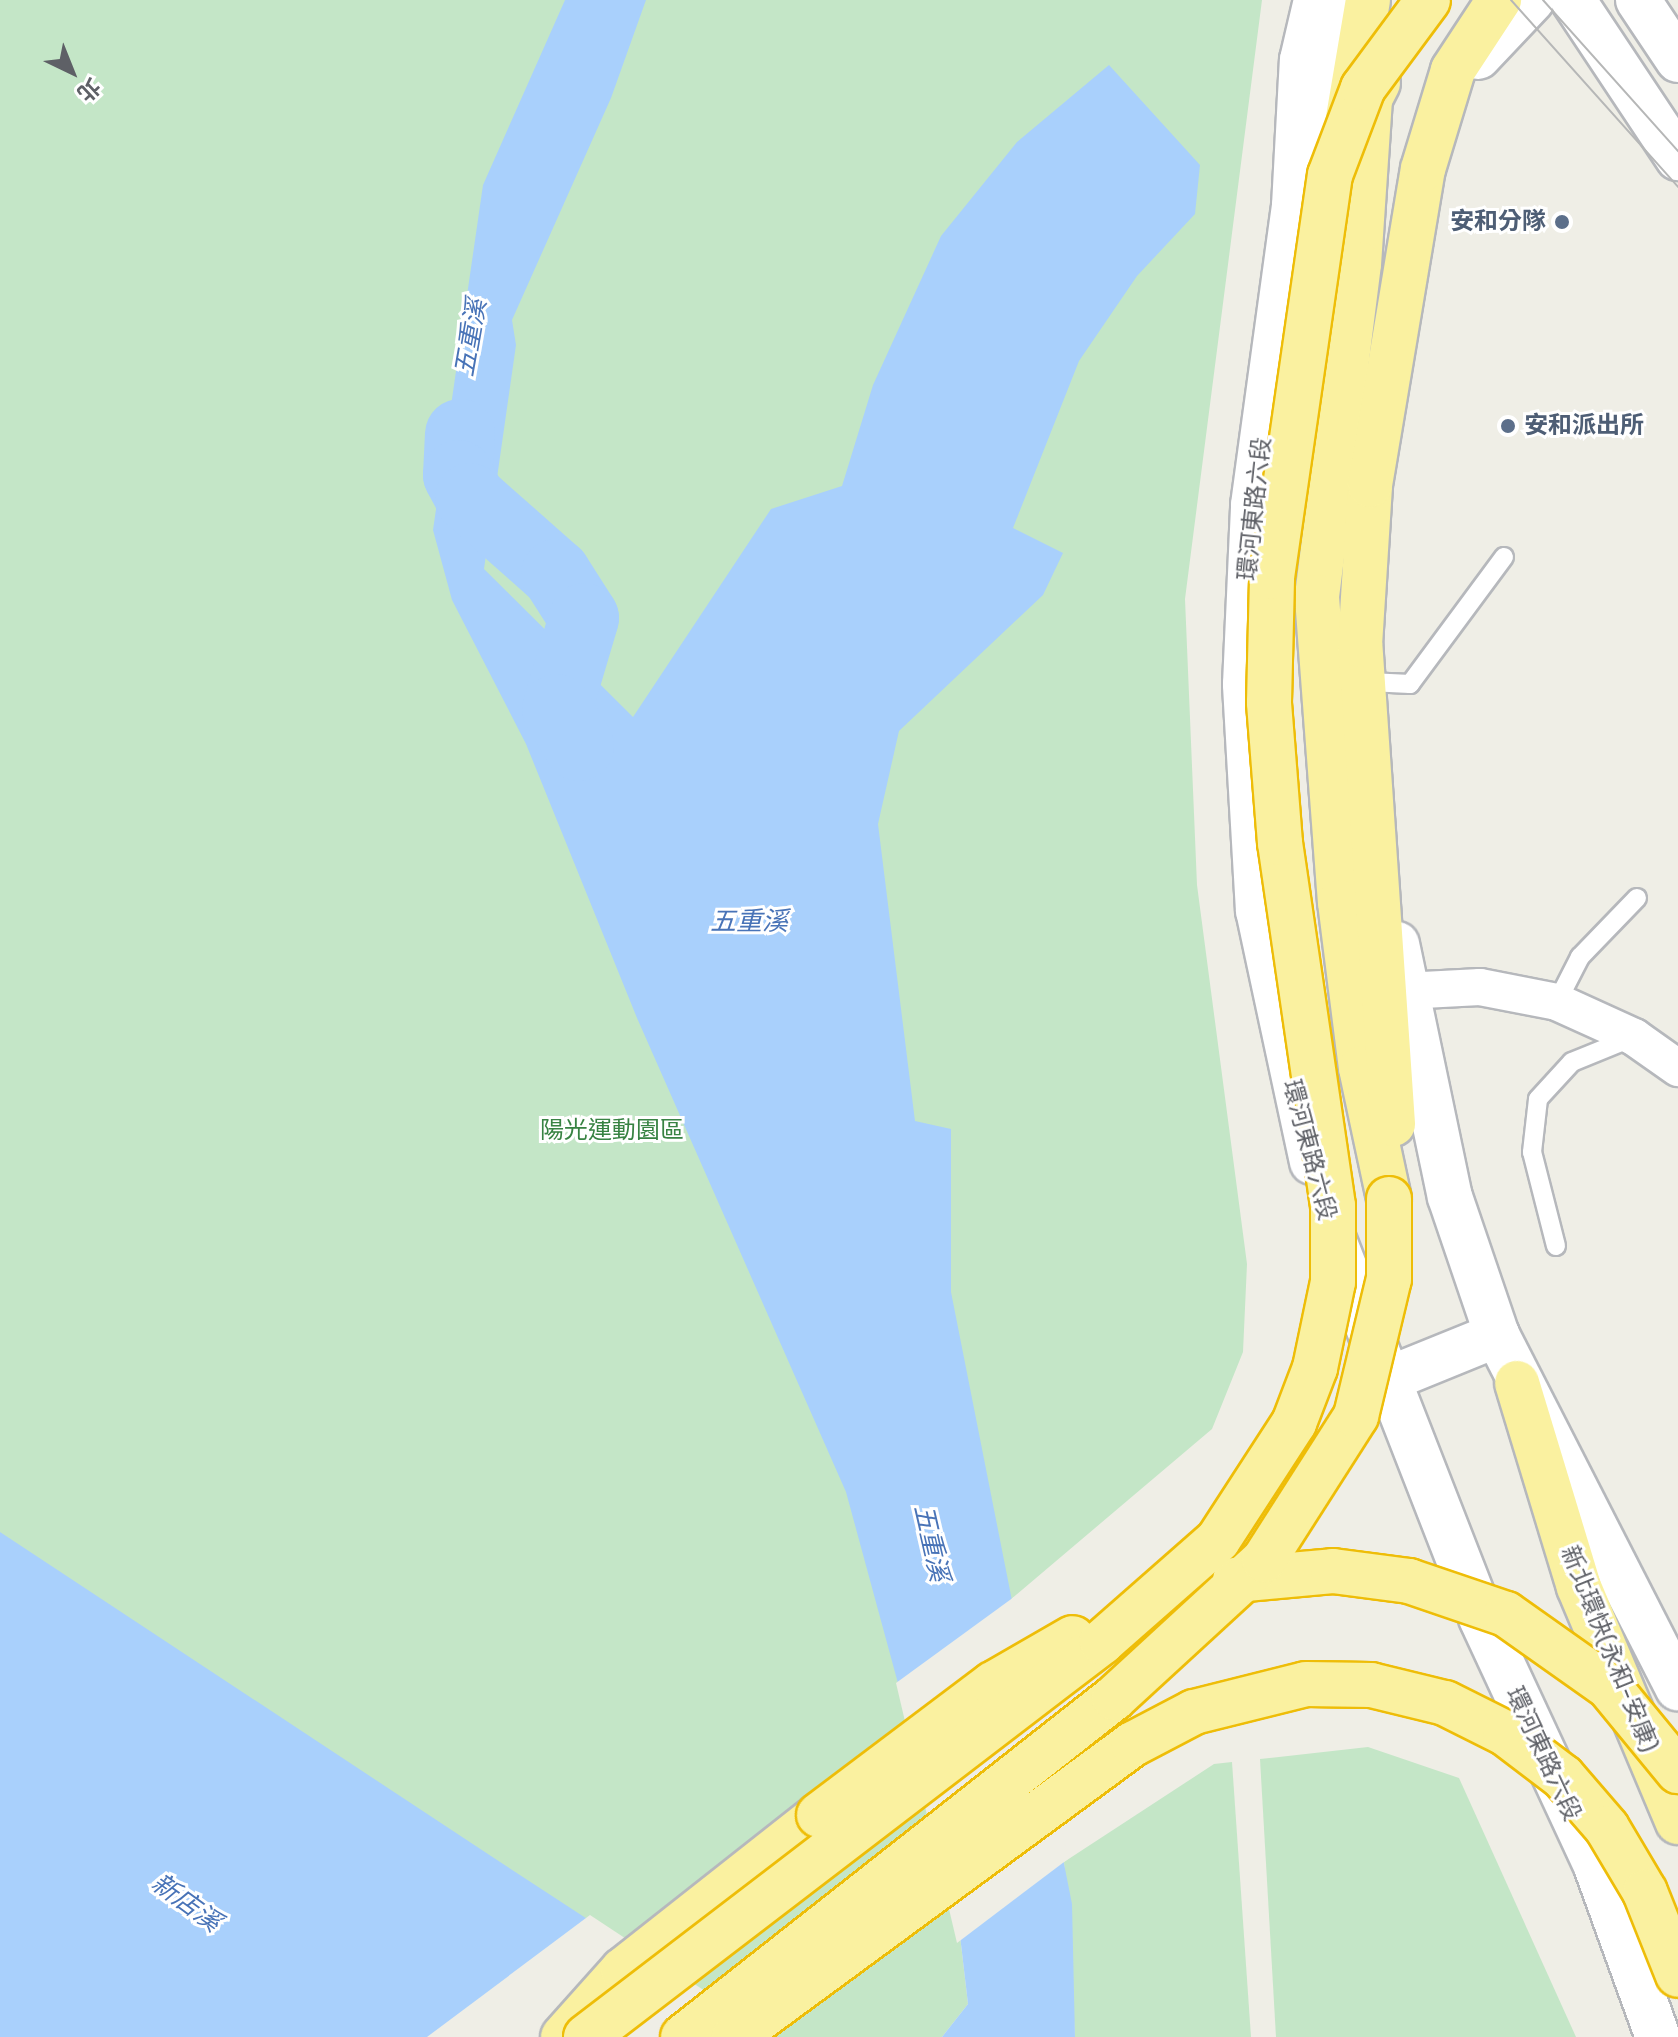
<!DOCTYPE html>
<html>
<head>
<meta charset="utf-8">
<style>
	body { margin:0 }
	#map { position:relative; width:1678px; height:2037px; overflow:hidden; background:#efeee6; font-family:Rubik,"Noto Sans TC",sans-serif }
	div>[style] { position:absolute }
	.green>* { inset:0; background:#c4e6c7 }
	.water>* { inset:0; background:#a9d0fc }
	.pier>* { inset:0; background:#efeee6 }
	.river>* { height:70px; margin:-35px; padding:0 35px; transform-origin:35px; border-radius:35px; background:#a9d0fc }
	.roads { filter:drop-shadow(2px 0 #b6b8bc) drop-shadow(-2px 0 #b6b8bc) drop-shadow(0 2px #b6b8bc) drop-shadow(0 -2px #b6b8bc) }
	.service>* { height:18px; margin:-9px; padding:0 9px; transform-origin:9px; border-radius:9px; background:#fff }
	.minor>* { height:36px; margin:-18px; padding:0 18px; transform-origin:18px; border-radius:18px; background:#fff }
	.secondary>* { height:44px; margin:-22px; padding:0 22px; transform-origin:22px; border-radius:22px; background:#fff }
	.trunk>* { height:44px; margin:-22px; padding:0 22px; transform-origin:22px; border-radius:22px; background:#faf1a0 }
	.tram>* { height:2px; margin:-1px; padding:0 1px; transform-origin:1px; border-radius:1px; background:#b6b7b7 }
	.bridges { filter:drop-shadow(2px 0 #eebd08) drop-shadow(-2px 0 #eebd08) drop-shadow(0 2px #eebd08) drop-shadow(0 -2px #eebd08) }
	.trunk-bridge>* { height:44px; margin:-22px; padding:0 22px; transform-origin:22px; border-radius:22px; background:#faf1a0 }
	.dots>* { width:22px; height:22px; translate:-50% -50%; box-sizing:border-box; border:4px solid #fff; border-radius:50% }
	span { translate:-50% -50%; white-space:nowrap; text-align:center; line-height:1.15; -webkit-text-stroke:6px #fff; paint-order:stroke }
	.service-label { font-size:24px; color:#4e5e75; font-weight:700 }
	.right { translate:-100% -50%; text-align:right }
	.left { translate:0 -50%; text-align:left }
	.street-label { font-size:24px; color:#5e6066 }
	.park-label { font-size:24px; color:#388343 }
	.water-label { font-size:26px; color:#4873b7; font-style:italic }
	.north { position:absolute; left:32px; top:32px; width:80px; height:80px; -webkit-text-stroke:6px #fff; paint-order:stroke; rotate:137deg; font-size:22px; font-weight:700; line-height:32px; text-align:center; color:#5e6066 }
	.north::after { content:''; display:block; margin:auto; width:28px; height:36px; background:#5e6066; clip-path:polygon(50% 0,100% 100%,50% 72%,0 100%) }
</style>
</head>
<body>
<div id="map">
	<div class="green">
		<i style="clip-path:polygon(0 0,1262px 0,1185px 599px,1197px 885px,1247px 1264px,1243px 1352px,1212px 1429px,1010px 1600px,955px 1893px,968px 2004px,942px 2037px,0 2037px)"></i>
		<i style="clip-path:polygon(1368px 1747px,1459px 1778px,1576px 2037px,1276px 2037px,1260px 1759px)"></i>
		<i style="clip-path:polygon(1232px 1762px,1251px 2037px,1075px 2037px,1064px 1862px,1214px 1764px)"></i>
	</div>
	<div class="water">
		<i style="clip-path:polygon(565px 0,646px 0,611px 98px,512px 320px,516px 345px,484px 569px,633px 717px,771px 509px,842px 486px,873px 385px,941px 236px,1017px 142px,1109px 65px,1200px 165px,1195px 214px,1137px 276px,1079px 361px,1013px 528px,1063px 553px,1043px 595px,899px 731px,878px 824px,915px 1121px,951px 1129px,951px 1292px,1072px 1904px,1075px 2037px,942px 2037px,968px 2004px,955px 1893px,846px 1492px,637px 1018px,526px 744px,452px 600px,433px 530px,483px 185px)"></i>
		<i style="clip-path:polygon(0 1532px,494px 1858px,768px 2037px,0 2037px)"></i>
	</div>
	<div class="pier">
		<i style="clip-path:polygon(1014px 1597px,1068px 1859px,957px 1943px,896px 1683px)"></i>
		<i style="clip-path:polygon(590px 1915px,770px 2034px,772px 2037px,427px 2037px)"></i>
	</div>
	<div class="river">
		<i style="left:460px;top:434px;width:41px;rotate:92.8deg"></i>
		<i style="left:458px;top:475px;width:26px;rotate:62deg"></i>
		<i style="left:470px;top:498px;width:115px;rotate:41.5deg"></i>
		<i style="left:556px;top:574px;width:52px;rotate:57.5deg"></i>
		<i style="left:584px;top:618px;width:95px;rotate:106.5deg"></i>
		<i style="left:557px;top:709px;width:43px;rotate:59.3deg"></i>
	</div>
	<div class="roads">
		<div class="service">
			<i style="left:1369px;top:682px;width:41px;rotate:2.8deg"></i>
			<i style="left:1410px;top:684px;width:158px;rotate:-53.5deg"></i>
			<i style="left:1557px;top:1002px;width:51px;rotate:-62.9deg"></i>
			<i style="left:1580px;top:957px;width:82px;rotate:-46deg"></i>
			<i style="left:1556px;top:1246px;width:97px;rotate:-104.3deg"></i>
			<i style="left:1532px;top:1152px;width:53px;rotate:-83.5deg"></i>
			<i style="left:1538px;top:1099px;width:50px;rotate:-47.4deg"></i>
			<i style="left:1572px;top:1062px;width:64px;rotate:-22.1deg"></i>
		</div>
		<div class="minor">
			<i style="left:1404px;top:991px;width:76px;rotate:-3deg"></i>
			<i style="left:1480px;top:987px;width:78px;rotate:11deg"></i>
			<i style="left:1557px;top:1002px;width:85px;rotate:24.4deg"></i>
			<i style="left:1634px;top:1037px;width:54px;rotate:35.2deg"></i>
		</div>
		<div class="secondary">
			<i style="left:1573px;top:0;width:190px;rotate:56.4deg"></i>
			<i style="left:1638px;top:0;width:72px;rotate:56.3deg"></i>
			<i style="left:1478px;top:57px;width:79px;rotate:-46.5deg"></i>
			<i style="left:1317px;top:122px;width:128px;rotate:-72.3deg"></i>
			<i style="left:1397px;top:944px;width:258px;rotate:78.2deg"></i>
			<i style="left:1450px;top:1197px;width:146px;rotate:71.2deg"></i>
			<i style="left:1497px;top:1335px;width:397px;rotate:62.9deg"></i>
			<i style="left:1312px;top:1162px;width:257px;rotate:-102.1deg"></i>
			<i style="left:1258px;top:911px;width:227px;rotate:-93.3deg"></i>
			<i style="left:1245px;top:684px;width:179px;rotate:-87.4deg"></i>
			<i style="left:1253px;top:505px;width:302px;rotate:-82.2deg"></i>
			<i style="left:1294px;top:206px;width:146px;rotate:-86.9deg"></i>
			<i style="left:1302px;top:60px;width:62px;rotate:-76.9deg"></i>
			<i style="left:1334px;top:1240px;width:406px;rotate:68.7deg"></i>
			<i style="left:1481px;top:1618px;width:273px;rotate:65.1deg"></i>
			<i style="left:1596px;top:1866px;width:182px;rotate:70.1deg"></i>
			<i style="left:1386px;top:1380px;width:120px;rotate:-22.1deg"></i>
		</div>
		<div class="trunk">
			<i style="left:1378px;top:83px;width:18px;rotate:117deg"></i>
			<i style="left:1370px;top:99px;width:165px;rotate:93.8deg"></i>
			<i style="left:1359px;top:264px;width:336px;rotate:97.2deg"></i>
			<i style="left:1317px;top:597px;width:306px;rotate:85.7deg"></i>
			<i style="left:1340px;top:902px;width:167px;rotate:82.8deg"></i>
			<i style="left:1361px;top:1068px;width:134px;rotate:77.9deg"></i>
			<i style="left:1347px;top:124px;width:126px;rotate:-80.4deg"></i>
			<i style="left:1393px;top:1124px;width:480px;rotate:-93.9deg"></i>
			<i style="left:1360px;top:645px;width:160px;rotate:-86.4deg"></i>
			<i style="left:1370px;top:485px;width:320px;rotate:-80.5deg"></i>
			<i style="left:1423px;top:169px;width:103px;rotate:-73.1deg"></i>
			<i style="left:1453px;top:70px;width:84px;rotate:-56.7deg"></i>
			<i style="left:1517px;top:1383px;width:213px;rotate:73.1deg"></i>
			<i style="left:1579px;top:1587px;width:255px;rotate:67.2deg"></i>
			<i style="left:563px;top:2037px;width:90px;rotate:-48.2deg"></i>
			<i style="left:623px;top:1970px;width:250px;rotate:-38.3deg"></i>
		</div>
	</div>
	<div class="tram">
		<i style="left:1511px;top:0;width:251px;rotate:48.2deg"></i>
		<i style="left:1543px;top:0;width:203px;rotate:48.2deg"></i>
	</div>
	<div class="bridges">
		<div class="trunk-bridge">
			<i style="left:1235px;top:1580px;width:98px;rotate:-5.2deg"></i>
			<i style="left:1333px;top:1571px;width:77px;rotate:7.5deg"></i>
			<i style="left:1409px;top:1581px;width:102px;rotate:18.8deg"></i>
			<i style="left:1506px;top:1614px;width:126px;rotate:35.3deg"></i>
			<i style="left:1609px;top:1687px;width:109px;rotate:50.6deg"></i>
			<i style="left:819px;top:1815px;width:218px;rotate:-37deg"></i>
			<i style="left:993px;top:1684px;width:92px;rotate:-29.9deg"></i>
			<i style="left:586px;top:2037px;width:650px;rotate:-37.43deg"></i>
			<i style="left:1102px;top:1642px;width:154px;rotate:-41.3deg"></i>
			<i style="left:1218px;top:1540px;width:140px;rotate:-57deg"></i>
			<i style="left:1294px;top:1423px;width:59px;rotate:-69.1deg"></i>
			<i style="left:1315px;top:1368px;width:88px;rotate:-78.2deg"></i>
			<i style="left:1333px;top:1282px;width:76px;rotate:-90deg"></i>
			<i style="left:1333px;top:1206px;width:367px;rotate:-98.3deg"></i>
			<i style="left:1280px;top:843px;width:141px;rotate:-94.5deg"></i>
			<i style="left:1269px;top:702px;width:125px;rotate:-88.6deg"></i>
			<i style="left:1272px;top:577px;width:406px;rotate:-81.8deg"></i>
			<i style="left:1330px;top:175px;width:93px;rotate:-69.2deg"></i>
			<i style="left:1363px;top:88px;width:109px;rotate:-53.5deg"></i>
			<i style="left:683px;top:2037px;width:548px;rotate:-38.19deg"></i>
			<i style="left:1114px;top:1698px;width:204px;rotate:-42.6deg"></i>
			<i style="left:1264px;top:1560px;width:171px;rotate:-57.4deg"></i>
			<i style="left:1356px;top:1416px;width:141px;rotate:-76.5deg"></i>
			<i style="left:1389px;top:1279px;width:80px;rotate:-90deg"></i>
			<i style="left:734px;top:2037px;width:495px;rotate:-36.3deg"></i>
			<i style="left:1133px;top:1744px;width:69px;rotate:-27.7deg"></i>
			<i style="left:1194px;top:1712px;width:115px;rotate:-14deg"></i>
			<i style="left:1306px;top:1684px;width:65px;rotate:0.9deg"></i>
			<i style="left:1371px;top:1685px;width:76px;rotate:13.7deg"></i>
			<i style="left:1445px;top:1703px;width:67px;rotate:26.6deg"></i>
			<i style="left:1505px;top:1733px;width:73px;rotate:37.2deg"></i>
			<i style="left:1563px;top:1777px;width:67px;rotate:49.2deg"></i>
			<i style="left:1607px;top:1828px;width:74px;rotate:59.3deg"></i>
			<i style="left:1645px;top:1892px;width:89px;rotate:68.3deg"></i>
		</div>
	</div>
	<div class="dots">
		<i style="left:1562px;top:222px;background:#5c6f8a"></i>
		<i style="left:1508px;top:426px;background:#5c6f8a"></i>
	</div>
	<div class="service-label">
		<span class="right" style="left:1546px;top:222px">安和分隊</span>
		<span class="left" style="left:1524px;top:426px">安和派出所</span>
	</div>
	<div class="street-label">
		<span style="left:1255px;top:509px;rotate:-84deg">環河東路六段</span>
		<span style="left:1309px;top:1150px;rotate:75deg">環河東路六段</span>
		<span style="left:1609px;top:1649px;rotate:68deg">新北環快(永和-安康)</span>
		<span style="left:1543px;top:1754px;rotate:65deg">環河東路六段</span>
	</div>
	<div class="park-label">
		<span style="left:612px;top:1131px">陽光運動園區</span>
	</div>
	<div class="water-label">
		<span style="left:471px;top:338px;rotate:-80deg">五重溪</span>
		<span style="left:749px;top:922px">五重溪</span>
		<span style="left:931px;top:1543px;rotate:77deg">五重溪</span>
		<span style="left:186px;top:1903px;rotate:36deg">新店溪</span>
	</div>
	<div class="north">北</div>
</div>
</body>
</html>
